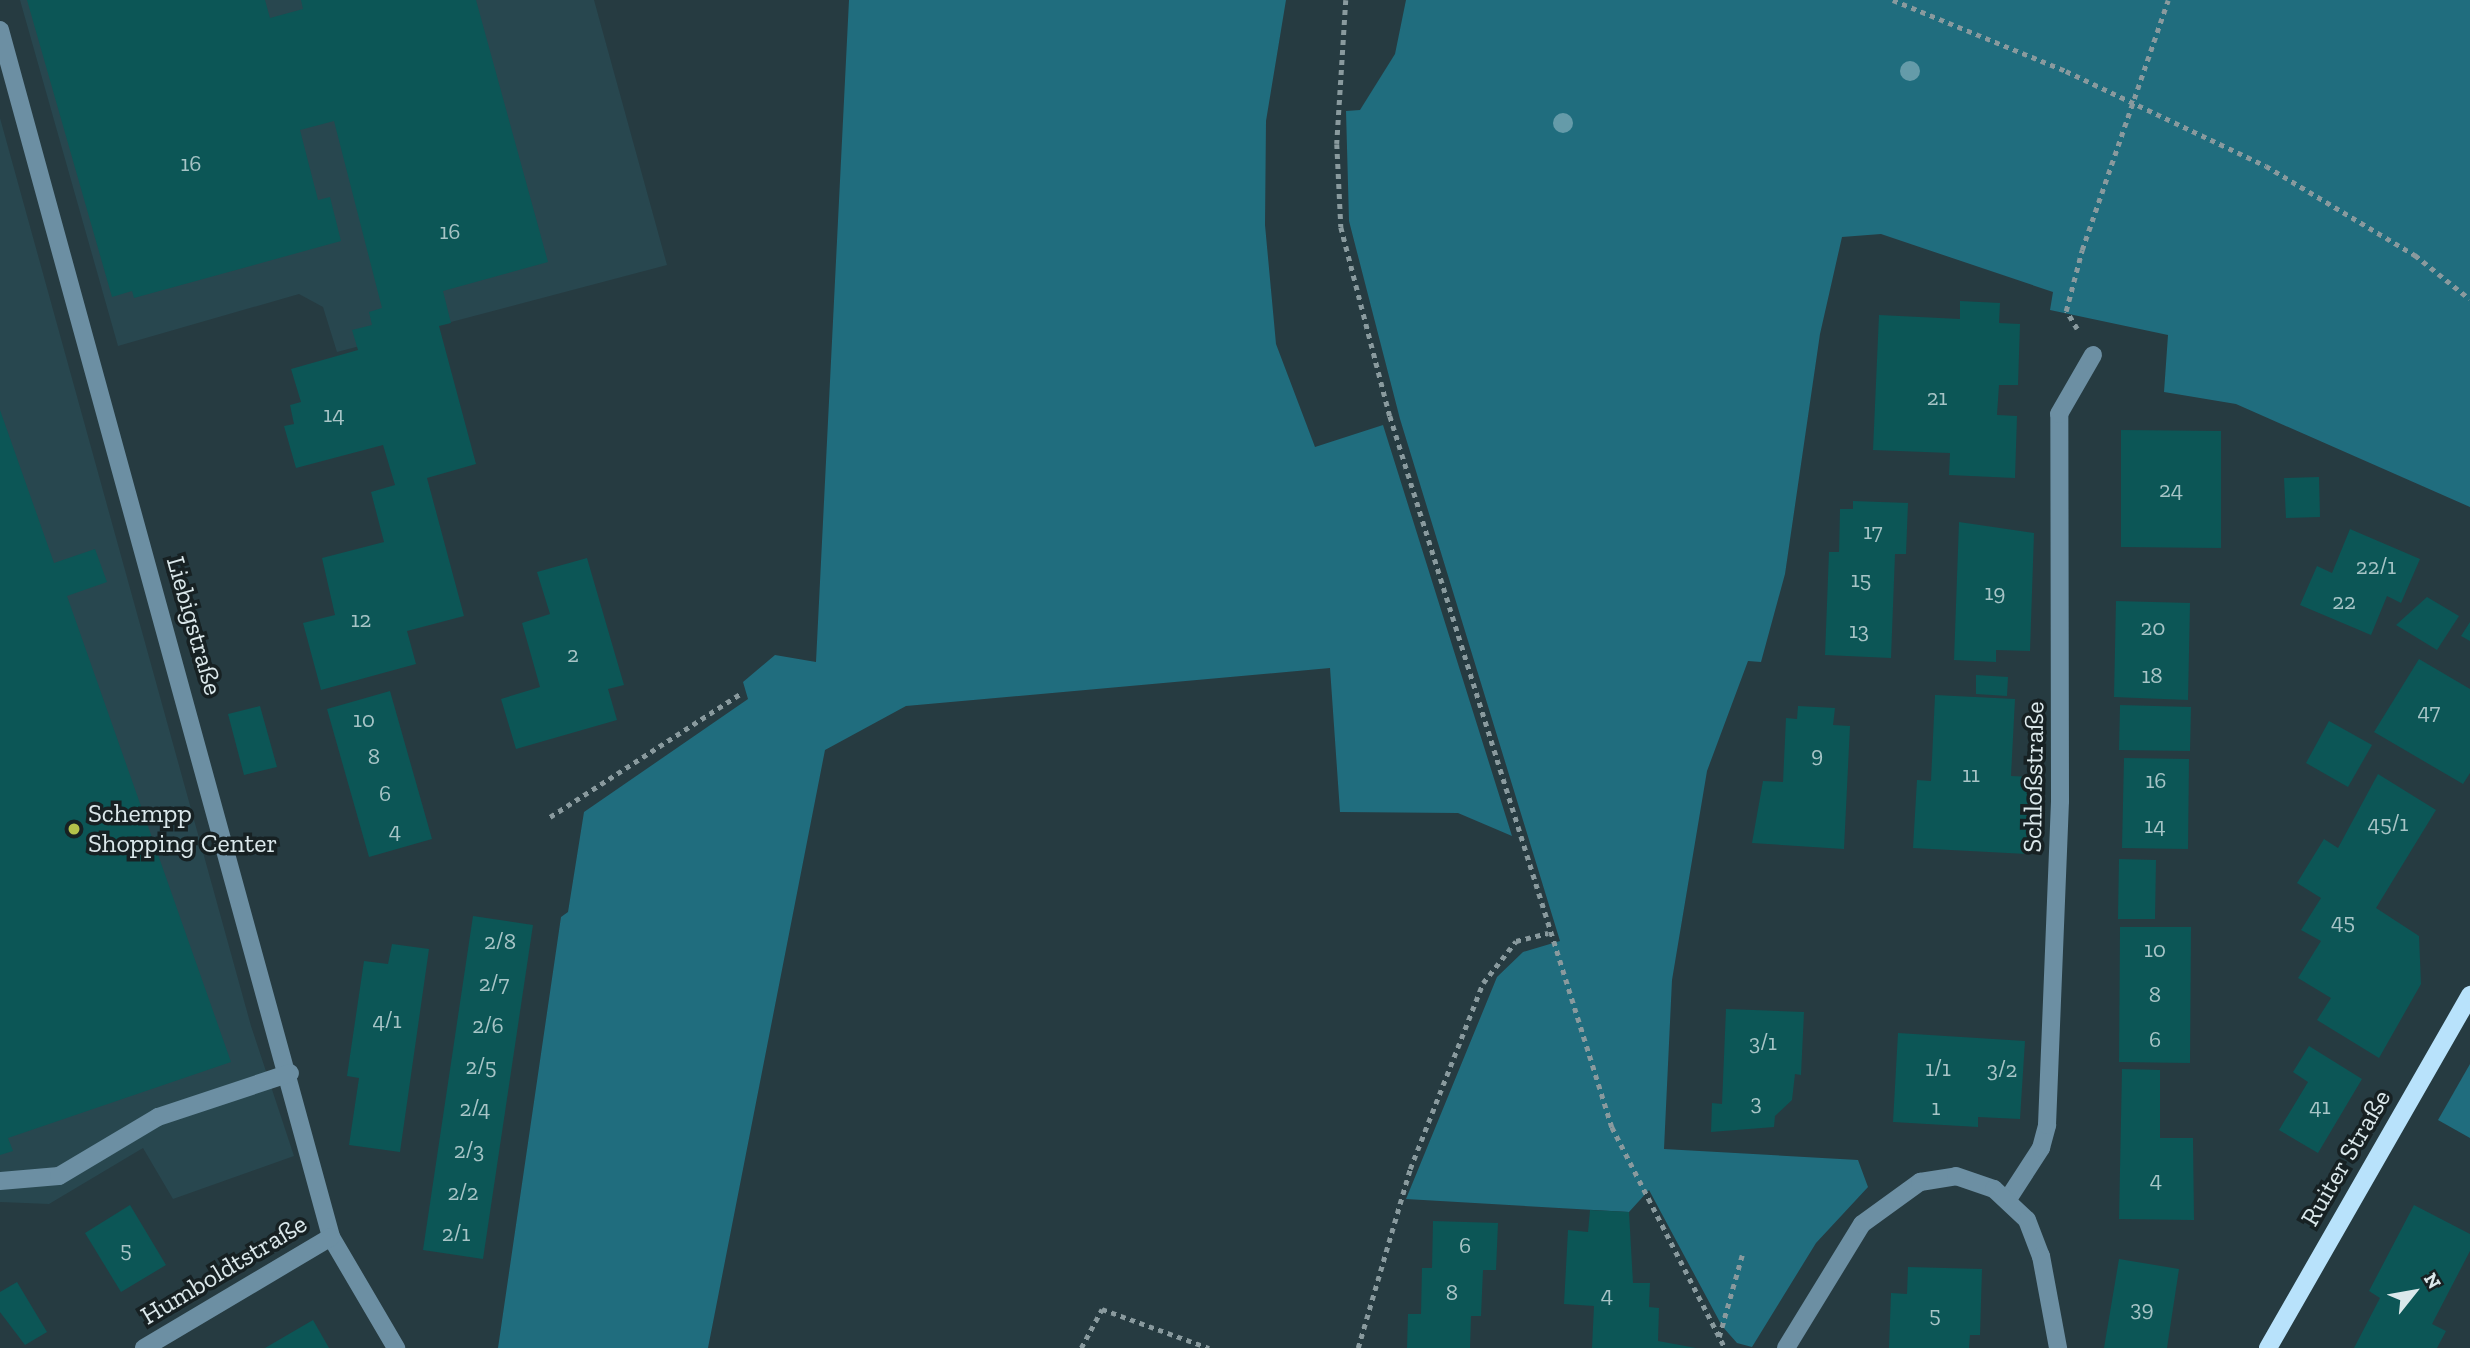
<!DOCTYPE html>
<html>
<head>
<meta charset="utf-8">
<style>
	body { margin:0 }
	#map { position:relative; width:2470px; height:1348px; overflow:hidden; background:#263b41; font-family:"Zilla Slab",serif }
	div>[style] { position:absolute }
	.built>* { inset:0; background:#28474f }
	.green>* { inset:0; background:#206d7e }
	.building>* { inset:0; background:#0c5656 }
	.path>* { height:4.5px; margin-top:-2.25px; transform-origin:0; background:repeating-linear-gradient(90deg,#899a9e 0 5px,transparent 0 10px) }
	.minor>* { height:18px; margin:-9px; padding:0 9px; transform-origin:9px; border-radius:9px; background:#6c8fa3 }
	.major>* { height:18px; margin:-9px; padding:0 9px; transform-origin:9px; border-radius:9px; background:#b8e2fb }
	.trees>* { width:20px; height:20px; margin:-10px; border-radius:50%; background:#659ba9 }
	.dots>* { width:19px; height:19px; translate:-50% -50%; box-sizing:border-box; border:4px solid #172123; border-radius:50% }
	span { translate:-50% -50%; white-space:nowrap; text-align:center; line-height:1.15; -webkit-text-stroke:7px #172123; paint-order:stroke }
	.number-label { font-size:23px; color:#a7c4c6 }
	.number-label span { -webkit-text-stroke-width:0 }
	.street-label { font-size:26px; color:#dbe8eb }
	.poi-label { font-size:26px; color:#dbe8eb }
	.left { translate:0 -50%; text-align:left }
	.north { position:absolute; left:2379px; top:1257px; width:70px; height:70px; -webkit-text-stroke:5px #172123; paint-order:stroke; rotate:59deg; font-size:19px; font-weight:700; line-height:28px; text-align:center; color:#dbe8eb }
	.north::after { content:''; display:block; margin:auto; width:24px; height:32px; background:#dbe8eb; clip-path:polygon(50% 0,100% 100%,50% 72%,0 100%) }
</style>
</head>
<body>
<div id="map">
	<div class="built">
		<i style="clip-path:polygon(20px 0,594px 0,667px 265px,337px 352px,323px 307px,299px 294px,118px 346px)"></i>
		<i style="clip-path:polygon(0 118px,251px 1026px,294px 1156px,173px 1199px,143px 1148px,49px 1204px,0 1202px)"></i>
	</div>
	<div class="green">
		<i style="clip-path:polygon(849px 0,1286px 0,1266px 121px,1265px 225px,1276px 344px,1315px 447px,1383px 425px,1512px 836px,1458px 813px,1340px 812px,1330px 668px,906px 706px,825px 750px,708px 1348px,498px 1348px,561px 917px,568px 912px,584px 812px,748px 699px,743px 682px,775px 655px,816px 662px)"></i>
		<i style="clip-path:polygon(1406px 0,2470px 0,2470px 507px,2236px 404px,2164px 392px,2168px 335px,2050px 310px,2053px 292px,1881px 234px,1842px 237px,1820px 334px,1785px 574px,1761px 662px,1748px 661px,1707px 771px,1672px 980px,1664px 1149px,1858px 1160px,1868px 1187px,1816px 1243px,1752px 1347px,1737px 1343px,1722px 1326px,1649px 1190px,1629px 1212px,1406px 1199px,1497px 977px,1523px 952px,1560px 941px,1400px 419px,1349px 221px,1346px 111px,1360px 110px,1395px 54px)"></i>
		<i style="clip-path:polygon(2470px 1064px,2470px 1138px,2438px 1120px)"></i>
	</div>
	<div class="building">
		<i style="clip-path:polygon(27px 0,265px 0,270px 18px,303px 9px,301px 0,476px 0,548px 262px,443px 291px,451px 323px,439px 326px,476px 464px,427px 478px,464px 616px,407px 631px,416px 664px,321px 690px,303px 623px,335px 615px,322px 558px,384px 542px,371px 492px,395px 485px,383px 445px,296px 468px,284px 426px,294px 424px,290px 405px,301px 402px,291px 369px,358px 350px,352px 330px,372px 325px,369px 312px,382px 308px,334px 121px,300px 130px,318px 200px,330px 197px,341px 241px,134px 298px,132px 291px,112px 297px)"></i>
		<i style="clip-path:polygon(1960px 301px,2000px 303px,1999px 323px,2020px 324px,2018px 385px,1999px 385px,1997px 415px,2017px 416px,2015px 478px,1949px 475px,1950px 453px,1873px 450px,1879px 315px,1960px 319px)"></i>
		<i style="clip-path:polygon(0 410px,54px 563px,95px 549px,107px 582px,67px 596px,231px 1062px,8px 1138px,13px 1151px,0 1155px)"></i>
		<i style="clip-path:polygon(2121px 430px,2221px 431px,2221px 548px,2121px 547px)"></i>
		<i style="clip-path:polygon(2319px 477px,2320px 517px,2286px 518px,2284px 478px)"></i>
		<i style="clip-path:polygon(1853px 501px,1908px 503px,1906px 554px,1895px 554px,1891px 658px,1825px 655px,1829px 552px,1839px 552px,1840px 509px,1853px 509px)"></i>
		<i style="clip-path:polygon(1959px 522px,2034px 533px,2030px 651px,1996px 650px,1996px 662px,1954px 660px)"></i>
		<i style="clip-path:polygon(2350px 529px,2420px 559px,2401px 603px,2387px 596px,2371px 635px,2300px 605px,2317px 566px,2332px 573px)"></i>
		<i style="clip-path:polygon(587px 558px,624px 685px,608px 689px,617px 720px,516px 749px,501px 699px,540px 687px,522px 623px,550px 614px,537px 572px)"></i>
		<i style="clip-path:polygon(2427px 597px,2459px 616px,2437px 650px,2396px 625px)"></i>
		<i style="clip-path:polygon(2116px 601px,2190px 603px,2188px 700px,2114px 697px)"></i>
		<i style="clip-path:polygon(2470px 622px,2470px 641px,2461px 636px)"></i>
		<i style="clip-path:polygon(2419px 659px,2470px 689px,2470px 773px,2463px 784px,2374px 732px)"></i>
		<i style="clip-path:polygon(1976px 675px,2008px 677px,2007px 696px,1976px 694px)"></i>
		<i style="clip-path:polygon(390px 691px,432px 839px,369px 857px,327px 709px)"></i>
		<i style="clip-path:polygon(1935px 695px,2015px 699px,2011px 776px,2031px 777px,2027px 854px,1913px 848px,1917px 780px,1931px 781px)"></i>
		<i style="clip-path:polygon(2120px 705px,2191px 707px,2190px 751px,2119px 750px)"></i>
		<i style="clip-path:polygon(260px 706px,277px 767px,244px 775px,228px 714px)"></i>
		<i style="clip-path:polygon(1798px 706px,1835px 708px,1833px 725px,1850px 726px,1844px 849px,1752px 843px,1763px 781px,1783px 782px,1786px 718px,1797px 719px)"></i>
		<i style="clip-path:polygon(2329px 721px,2372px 745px,2348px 787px,2306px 763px)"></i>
		<i style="clip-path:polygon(2124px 758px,2189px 759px,2188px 849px,2122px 848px)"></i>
		<i style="clip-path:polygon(2378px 774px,2436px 810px,2376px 908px,2419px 936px,2421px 984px,2379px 1058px,2317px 1020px,2331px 998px,2298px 978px,2321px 941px,2301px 930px,2321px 898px,2297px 883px,2324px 839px,2338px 848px)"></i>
		<i style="clip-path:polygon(2119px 859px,2156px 860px,2155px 919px,2118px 919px)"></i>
		<i style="clip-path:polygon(473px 916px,533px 925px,483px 1259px,423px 1250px)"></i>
		<i style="clip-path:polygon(2120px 927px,2191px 927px,2190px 1063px,2119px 1062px)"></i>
		<i style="clip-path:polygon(392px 944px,429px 949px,400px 1152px,349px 1145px,359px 1078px,347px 1076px,364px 961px,388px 964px)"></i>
		<i style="clip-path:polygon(1726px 1009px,1804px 1012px,1801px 1075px,1795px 1074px,1792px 1100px,1775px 1116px,1774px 1127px,1711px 1132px,1712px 1103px,1722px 1104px)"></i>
		<i style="clip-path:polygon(1898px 1033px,2025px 1041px,2020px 1119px,1978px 1117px,1978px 1127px,1893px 1122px)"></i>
		<i style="clip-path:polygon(2309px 1046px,2362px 1079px,2318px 1153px,2279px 1130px,2308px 1082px,2293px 1072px)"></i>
		<i style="clip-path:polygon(2122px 1069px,2160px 1070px,2160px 1138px,2193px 1138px,2194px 1220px,2119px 1219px)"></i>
		<i style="clip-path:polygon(130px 1205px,166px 1265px,121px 1292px,85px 1233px)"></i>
		<i style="clip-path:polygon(2414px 1205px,2470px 1234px,2470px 1251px,2432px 1324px,2446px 1331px,2437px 1348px,2354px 1348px,2380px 1298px,2369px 1291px)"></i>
		<i style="clip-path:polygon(1590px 1210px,1629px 1212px,1633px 1283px,1650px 1283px,1649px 1307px,1659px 1308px,1658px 1341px,1696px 1348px,1592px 1348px,1594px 1306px,1564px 1304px,1568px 1230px,1588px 1232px)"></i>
		<i style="clip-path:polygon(1433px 1221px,1498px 1223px,1496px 1270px,1483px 1270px,1481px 1316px,1471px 1316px,1470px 1348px,1407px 1348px,1408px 1314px,1421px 1314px,1422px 1268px,1432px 1268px)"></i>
		<i style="clip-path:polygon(2119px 1259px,2179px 1269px,2167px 1348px,2104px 1348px)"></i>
		<i style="clip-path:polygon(1908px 1267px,1982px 1269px,1980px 1335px,1970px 1335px,1969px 1348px,1889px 1348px,1891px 1293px,1907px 1294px)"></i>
		<i style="clip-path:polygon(17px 1282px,47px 1332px,25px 1345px,0 1312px,0 1292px)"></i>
		<i style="clip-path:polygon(313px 1320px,329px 1348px,265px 1348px)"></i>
	</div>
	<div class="path">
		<i style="left:1346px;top:0;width:144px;rotate:93.6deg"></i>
		<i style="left:1337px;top:144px;width:83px;rotate:87.2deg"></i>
		<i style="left:1341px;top:227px;width:195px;rotate:75.5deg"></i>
		<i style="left:1390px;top:416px;width:745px;rotate:72.66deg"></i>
		<i style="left:1612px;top:1127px;width:248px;rotate:62.9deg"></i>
		<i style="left:1893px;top:0;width:187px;rotate:22.3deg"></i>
		<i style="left:2066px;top:71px;width:221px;rotate:25.4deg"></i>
		<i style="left:2266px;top:166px;width:174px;rotate:30.9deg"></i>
		<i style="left:2415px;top:255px;width:70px;rotate:38.7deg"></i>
		<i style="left:2077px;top:329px;width:21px;rotate:-121deg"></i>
		<i style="left:2066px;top:311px;width:63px;rotate:-75.3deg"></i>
		<i style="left:2082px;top:250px;width:264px;rotate:-71deg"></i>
		<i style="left:550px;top:817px;width:226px;rotate:-32.9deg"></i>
		<i style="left:1719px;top:1337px;width:85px;rotate:-74.3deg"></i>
		<i style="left:1081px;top:1348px;width:44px;rotate:-61.7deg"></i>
		<i style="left:1102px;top:1309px;width:114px;rotate:20deg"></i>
		<i style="left:1358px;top:1348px;width:186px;rotate:-73.8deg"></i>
		<i style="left:1410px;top:1169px;width:200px;rotate:-68.6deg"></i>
		<i style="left:1483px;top:983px;width:53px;rotate:-51.8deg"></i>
		<i style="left:1516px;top:941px;width:33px;rotate:-14deg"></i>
	</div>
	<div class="minor">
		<i style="left:0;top:30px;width:1252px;rotate:74.66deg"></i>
		<i style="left:331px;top:1237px;width:129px;rotate:59.6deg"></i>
		<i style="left:0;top:1181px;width:59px;rotate:-4.8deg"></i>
		<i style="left:59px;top:1176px;width:115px;rotate:-30.8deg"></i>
		<i style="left:158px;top:1117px;width:139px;rotate:-18.4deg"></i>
		<i style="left:2008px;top:1199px;width:61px;rotate:-57.1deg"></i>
		<i style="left:2041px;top:1148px;width:24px;rotate:-75deg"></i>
		<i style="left:2047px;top:1125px;width:324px;rotate:-87.7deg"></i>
		<i style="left:2060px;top:801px;width:387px;rotate:-90.1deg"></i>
		<i style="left:2059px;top:414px;width:68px;rotate:-60deg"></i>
		<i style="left:144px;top:1348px;width:217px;rotate:-30.7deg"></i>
		<i style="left:1786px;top:1348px;width:145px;rotate:-58.5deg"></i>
		<i style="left:1862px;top:1224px;width:72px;rotate:-35.9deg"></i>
		<i style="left:1920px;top:1182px;width:36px;rotate:-9deg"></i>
		<i style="left:1956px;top:1176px;width:40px;rotate:18.9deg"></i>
		<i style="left:1994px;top:1189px;width:45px;rotate:43.2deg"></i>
		<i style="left:2027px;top:1220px;width:39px;rotate:69deg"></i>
		<i style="left:2041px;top:1256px;width:94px;rotate:79.5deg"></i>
	</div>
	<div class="major">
		<i style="left:2268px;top:1348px;width:407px;rotate:-60.2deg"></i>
	</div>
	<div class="trees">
		<i style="left:1910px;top:71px"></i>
		<i style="left:1563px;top:123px"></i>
	</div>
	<div class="dots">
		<i style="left:74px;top:829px;background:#b4c24a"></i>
	</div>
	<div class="number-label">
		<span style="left:191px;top:163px">16</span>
		<span style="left:450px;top:231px">16</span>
		<span style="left:1937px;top:397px">21</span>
		<span style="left:334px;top:414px">14</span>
		<span style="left:2171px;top:489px">24</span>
		<span style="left:1873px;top:531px">17</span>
		<span style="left:2376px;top:566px">22/1</span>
		<span style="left:1861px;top:579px">15</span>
		<span style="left:1995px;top:592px">19</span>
		<span style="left:2344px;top:601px">22</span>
		<span style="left:361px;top:619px">12</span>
		<span style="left:2153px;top:627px">20</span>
		<span style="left:1859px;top:630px">13</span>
		<span style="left:573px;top:654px">2</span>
		<span style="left:2152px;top:675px">18</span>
		<span style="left:2429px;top:711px">47</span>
		<span style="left:364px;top:719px">10</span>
		<span style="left:1817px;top:754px">9</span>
		<span style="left:374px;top:756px">8</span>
		<span style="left:1971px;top:774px">11</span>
		<span style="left:2156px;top:780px">16</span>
		<span style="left:385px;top:793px">6</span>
		<span style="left:2388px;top:823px">45/1</span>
		<span style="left:2155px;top:825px">14</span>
		<span style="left:395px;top:830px">4</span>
		<span style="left:2343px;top:921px">45</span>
		<span style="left:500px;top:941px">2/8</span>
		<span style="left:2155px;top:949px">10</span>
		<span style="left:494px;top:983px">2/7</span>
		<span style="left:2155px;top:994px">8</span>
		<span style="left:387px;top:1020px">4/1</span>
		<span style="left:488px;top:1025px">2/6</span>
		<span style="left:2155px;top:1039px">6</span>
		<span style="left:1763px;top:1042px">3/1</span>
		<span style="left:481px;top:1066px">2/5</span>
		<span style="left:1938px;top:1068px">1/1</span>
		<span style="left:2002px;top:1069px">3/2</span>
		<span style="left:1756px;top:1102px">3</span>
		<span style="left:2320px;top:1106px">41</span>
		<span style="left:1936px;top:1107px">1</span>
		<span style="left:475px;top:1108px">2/4</span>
		<span style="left:469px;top:1150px">2/3</span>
		<span style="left:2156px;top:1179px">4</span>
		<span style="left:463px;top:1192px">2/2</span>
		<span style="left:456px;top:1233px">2/1</span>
		<span style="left:1465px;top:1245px">6</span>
		<span style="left:126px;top:1249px">5</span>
		<span style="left:1452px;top:1292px">8</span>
		<span style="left:1607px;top:1294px">4</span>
		<span style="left:2142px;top:1308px">39</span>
		<span style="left:1935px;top:1314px">5</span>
	</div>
	<div class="street-label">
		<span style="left:194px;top:626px;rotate:74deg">Liebigstraße</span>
		<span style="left:2034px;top:777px;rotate:-89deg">Schloßstraße</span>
		<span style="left:2346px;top:1158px;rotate:-60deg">Ruiter Straße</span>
		<span style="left:224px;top:1270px;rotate:-31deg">Humboldtstraße</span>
	</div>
	<div class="poi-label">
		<span class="left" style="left:88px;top:829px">Schempp<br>Shopping Center</span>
	</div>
	<div class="north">N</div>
</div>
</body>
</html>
